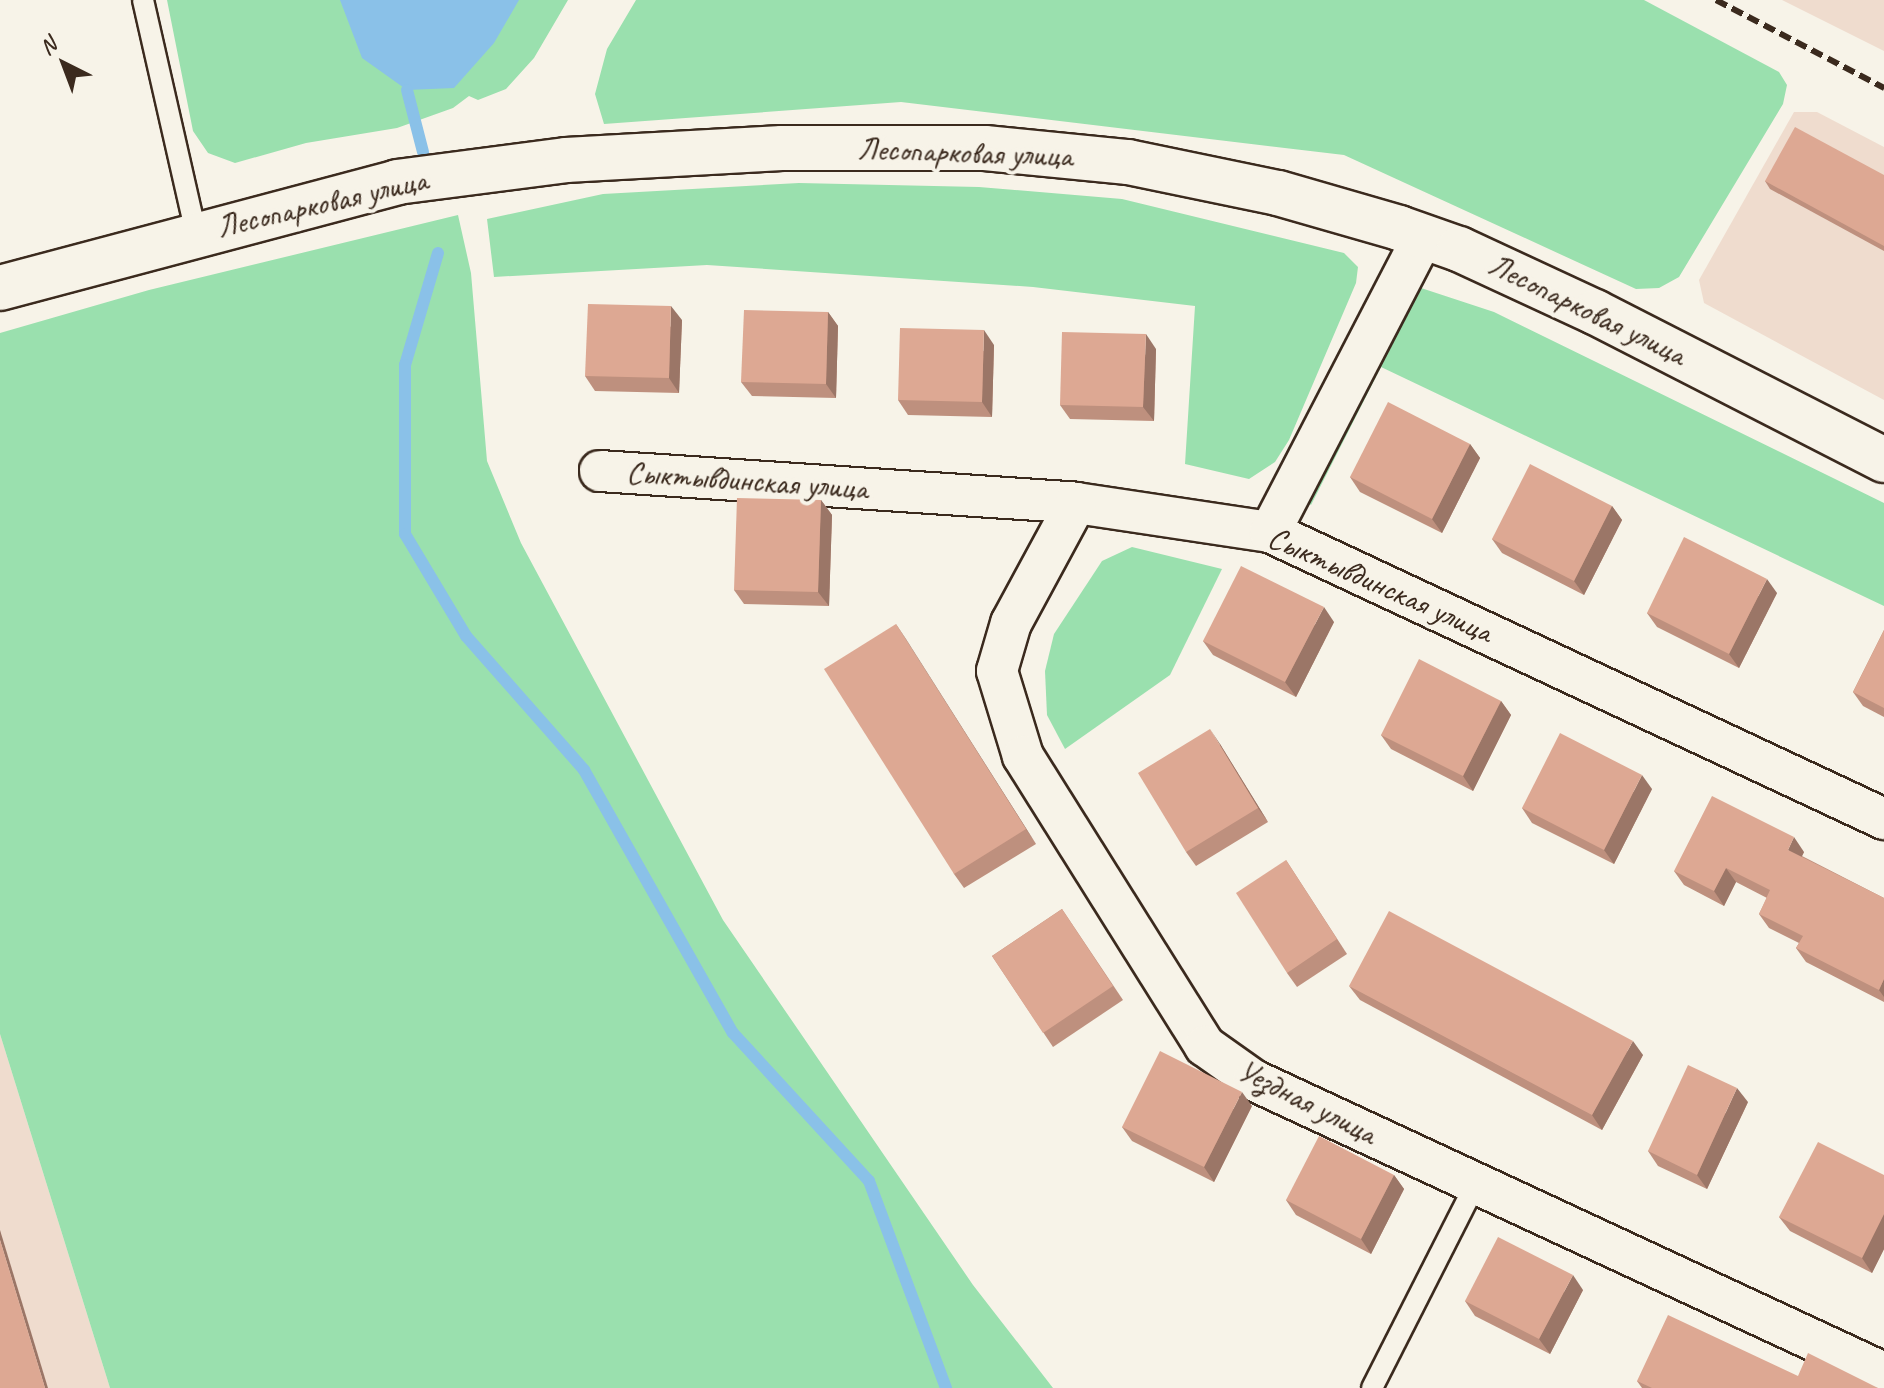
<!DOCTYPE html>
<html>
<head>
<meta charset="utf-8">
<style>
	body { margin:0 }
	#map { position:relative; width:1884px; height:1388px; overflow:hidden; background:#f7f3e8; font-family:Caveat,sans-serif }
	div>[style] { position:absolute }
	.built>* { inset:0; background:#efdcce }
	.green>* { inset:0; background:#9ae0ae }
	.water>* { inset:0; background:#8ac1e8 }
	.stream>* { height:12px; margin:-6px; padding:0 6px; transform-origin:6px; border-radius:6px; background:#8ac1e8 }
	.roads { filter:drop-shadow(2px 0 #3b2a1e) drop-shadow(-2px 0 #3b2a1e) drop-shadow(0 2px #3b2a1e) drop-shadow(0 -2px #3b2a1e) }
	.lane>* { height:20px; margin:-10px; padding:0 10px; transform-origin:10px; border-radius:10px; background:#f7f3e8 }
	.street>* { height:40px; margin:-20px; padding:0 20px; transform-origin:20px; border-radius:20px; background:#f7f3e8 }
	.secondary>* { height:44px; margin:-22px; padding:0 22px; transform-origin:22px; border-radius:22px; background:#f7f3e8 }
	.rail>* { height:6px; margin-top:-3px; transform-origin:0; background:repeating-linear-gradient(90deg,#3b2a1e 0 12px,transparent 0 18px) }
	.wall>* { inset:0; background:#be907e }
	.shaded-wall>* { inset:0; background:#9b7667 }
	.building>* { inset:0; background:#dda893 }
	span { translate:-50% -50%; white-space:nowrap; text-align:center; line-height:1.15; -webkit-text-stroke:8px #f7f3e8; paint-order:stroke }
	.street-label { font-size:32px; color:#3b2a1e }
	.north { position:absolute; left:24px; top:24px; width:80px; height:80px; -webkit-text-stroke:6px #f7f3e8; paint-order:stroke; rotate:318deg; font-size:22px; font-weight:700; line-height:32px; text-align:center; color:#3b2a1e }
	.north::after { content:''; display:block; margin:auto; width:28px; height:36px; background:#3b2a1e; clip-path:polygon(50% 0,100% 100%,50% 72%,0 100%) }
</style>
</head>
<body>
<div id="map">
	<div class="built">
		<i style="clip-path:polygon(1782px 0,1884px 0,1884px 51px)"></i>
		<i style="clip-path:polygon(1794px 112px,1817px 112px,1884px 147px,1884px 400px,1704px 303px,1699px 280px)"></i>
		<i style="clip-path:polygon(0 1034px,110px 1388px,0 1388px)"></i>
	</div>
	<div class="green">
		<i style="clip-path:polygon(167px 0,568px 0,534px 58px,506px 89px,478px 100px,469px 96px,453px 108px,397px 128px,306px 143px,235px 163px,208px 153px,193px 131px)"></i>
		<i style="clip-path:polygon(636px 0,1644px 0,1779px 72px,1787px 85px,1783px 104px,1679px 277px,1659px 288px,1636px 289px,1344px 155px,901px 102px,604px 124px,595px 94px,607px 49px)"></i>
		<i style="clip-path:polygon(799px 183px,979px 187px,1122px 199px,1344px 253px,1358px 267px,1356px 283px,1289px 440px,1275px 462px,1249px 479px,1185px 464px,1195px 306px,1033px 287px,707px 265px,494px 277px,487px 219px,603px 194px)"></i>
		<i style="clip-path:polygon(458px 215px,471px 273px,487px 461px,521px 543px,723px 920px,973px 1285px,1053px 1388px,110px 1388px,0 1034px,0 333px,149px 290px)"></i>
		<i style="clip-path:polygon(1418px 287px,1494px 312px,1884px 503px,1884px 606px,1381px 367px,1311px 505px,1308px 503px)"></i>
		<i style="clip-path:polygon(1132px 547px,1222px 569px,1170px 675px,1065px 749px,1047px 715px,1045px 671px,1054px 634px,1102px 561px)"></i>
	</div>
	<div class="water">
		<i style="clip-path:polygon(340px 0,519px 0,494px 43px,454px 88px,407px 90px,362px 58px)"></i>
	</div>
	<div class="stream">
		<i style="left:407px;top:90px;width:64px;rotate:75.5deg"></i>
		<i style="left:438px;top:253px;width:117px;rotate:106.4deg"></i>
		<i style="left:405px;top:365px;width:169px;rotate:90deg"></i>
		<i style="left:405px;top:534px;width:119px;rotate:59.1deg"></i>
		<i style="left:466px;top:636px;width:179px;rotate:48.6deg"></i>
		<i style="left:584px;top:770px;width:302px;rotate:60.5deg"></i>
		<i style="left:733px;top:1033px;width:201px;rotate:47.4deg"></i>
		<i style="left:869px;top:1181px;width:221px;rotate:69.6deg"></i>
	</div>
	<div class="roads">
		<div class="lane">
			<i style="left:143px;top:0;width:239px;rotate:77.2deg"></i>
			<i style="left:1372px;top:1388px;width:230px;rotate:-63.1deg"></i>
		</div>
		<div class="street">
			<i style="left:600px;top:471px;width:477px;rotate:3.8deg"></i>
			<i style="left:1076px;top:503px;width:196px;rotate:8.5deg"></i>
			<i style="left:1270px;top:532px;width:678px;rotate:25.05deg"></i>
			<i style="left:1076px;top:503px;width:136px;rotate:118.4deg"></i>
			<i style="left:1011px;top:623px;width:50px;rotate:106.3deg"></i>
			<i style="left:997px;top:671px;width:89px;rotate:73deg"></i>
			<i style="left:1023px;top:756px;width:342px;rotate:57.9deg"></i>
			<i style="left:1205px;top:1046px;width:59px;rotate:35.3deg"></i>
			<i style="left:1253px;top:1080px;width:696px;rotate:24.91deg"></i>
			<i style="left:1270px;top:532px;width:332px;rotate:-62.6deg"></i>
		</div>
		<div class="secondary">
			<i style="left:0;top:288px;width:411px;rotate:-14.9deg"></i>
			<i style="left:397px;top:182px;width:170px;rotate:-7.4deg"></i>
			<i style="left:566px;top:160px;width:216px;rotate:-3.2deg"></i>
			<i style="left:782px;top:148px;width:203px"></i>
			<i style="left:985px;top:148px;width:144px;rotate:5.6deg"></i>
			<i style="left:1128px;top:162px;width:153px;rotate:11.7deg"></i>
			<i style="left:1278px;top:193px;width:126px;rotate:16.1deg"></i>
			<i style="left:1399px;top:228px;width:64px;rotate:19.3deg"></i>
			<i style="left:1459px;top:249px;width:150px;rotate:24.9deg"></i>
			<i style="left:1595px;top:312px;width:325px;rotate:27.1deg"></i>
		</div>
	</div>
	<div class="rail">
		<i style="left:1716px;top:0;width:190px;rotate:27.6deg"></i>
	</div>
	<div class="wall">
		<i style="clip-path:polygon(1884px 175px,1884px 251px,1770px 189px,1765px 181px)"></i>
		<i style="clip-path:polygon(828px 312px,838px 326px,836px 398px,752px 396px,741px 382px)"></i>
		<i style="clip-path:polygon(682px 320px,679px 393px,595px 391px,585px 376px)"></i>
		<i style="clip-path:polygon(994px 345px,992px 417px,908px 415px,898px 400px)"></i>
		<i style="clip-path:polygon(1156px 349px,1154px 421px,1070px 419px,1060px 405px)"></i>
		<i style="clip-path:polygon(1470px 444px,1480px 458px,1442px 533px,1360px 492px,1350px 477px)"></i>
		<i style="clip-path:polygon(821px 500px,832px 515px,829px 606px,744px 604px,734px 590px)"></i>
		<i style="clip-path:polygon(1612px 506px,1622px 520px,1584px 595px,1502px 553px,1492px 539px)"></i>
		<i style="clip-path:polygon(1777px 593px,1739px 668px,1657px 627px,1647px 613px)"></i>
		<i style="clip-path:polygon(1334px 622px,1296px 697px,1213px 655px,1203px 641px)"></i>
		<i style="clip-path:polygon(896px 624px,1036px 844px,964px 888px,954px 874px)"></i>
		<i style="clip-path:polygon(1884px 630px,1884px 717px,1863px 706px,1853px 692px)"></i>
		<i style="clip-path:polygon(1501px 701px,1511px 715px,1473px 791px,1391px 749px,1381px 735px)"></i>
		<i style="clip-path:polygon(1220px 744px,1268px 822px,1196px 866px,1186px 852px)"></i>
		<i style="clip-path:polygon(1652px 789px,1614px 864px,1532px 823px,1522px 808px)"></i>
		<i style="clip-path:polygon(1804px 852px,1802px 856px,1884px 898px,1884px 1002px,1806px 962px,1796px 948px,1799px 943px,1769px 928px,1759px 914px,1767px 898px,1736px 882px,1724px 906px,1684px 885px,1674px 871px)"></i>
		<i style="clip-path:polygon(1286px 860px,1347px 954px,1297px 987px,1287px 973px)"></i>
		<i style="clip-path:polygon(1062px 909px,1123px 1000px,1053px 1047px,992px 956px)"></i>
		<i style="clip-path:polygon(1349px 986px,1643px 1055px,1602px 1130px,1360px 1000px)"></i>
		<i style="clip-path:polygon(1748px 1102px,1707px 1189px,1658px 1166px,1648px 1151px)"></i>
		<i style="clip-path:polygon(1252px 1106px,1214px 1182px,1132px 1141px,1122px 1127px)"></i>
		<i style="clip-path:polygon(1394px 1175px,1404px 1189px,1371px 1254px,1296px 1215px,1286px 1200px)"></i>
		<i style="clip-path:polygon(1884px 1175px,1884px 1249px,1872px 1273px,1790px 1231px,1779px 1217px)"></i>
		<i style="clip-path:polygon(1583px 1290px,1550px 1354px,1475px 1316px,1465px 1301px)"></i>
		<i style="clip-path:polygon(1798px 1376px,1878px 1388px,1642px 1388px,1637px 1381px)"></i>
	</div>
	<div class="shaded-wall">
		<i style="clip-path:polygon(671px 306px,682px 320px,679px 393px,669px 378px)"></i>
		<i style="clip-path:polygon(828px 312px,838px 326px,836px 398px,826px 384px)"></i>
		<i style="clip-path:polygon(984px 330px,994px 345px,992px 417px,982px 402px)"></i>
		<i style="clip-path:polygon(1146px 334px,1156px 349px,1154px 421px,1143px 407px)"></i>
		<i style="clip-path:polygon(1470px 444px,1480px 458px,1442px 533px,1432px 519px)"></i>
		<i style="clip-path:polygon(821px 500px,832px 515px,829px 606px,818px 592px)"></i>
		<i style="clip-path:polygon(1612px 506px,1622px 520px,1584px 595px,1574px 581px)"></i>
		<i style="clip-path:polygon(1767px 579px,1777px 593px,1739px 668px,1729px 654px)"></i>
		<i style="clip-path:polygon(1324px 607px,1334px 622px,1296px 697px,1285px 682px)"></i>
		<i style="clip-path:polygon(896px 624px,906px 639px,1036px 844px,1026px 829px)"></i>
		<i style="clip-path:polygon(1501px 701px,1511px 715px,1473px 791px,1463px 776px)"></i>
		<i style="clip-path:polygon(1210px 729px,1220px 744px,1268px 822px,1258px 808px)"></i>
		<i style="clip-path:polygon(1642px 775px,1652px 789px,1614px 864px,1604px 850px)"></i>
		<i style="clip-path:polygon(1794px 837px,1804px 852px,1798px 864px,1788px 850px)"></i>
		<i style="clip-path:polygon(1726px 868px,1736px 882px,1724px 906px,1714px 891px)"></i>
		<i style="clip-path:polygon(1884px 979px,1884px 997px,1879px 990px)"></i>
		<i style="clip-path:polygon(1633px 1041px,1643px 1055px,1602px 1130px,1592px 1115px)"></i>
		<i style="clip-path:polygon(1737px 1088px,1748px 1102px,1707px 1189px,1697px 1175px)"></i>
		<i style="clip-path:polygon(1242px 1092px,1252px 1106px,1214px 1182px,1204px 1167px)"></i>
		<i style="clip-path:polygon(1394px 1175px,1404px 1189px,1371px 1254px,1361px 1239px)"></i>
		<i style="clip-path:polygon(1884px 1214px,1884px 1249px,1872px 1273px,1862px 1258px)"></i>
		<i style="clip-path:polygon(0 1230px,48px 1388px,45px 1388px,0 1240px)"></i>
		<i style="clip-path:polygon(1573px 1275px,1583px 1290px,1550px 1354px,1539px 1339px)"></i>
	</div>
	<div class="building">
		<i style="clip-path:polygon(1795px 127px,1884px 175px,1884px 246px,1765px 181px)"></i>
		<i style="clip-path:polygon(588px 304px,671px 306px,669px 378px,585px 376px)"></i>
		<i style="clip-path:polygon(744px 310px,828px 312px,826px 384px,741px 382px)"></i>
		<i style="clip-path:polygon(900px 328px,984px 330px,982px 402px,898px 400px)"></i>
		<i style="clip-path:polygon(1062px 332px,1146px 334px,1143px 407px,1060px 405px)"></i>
		<i style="clip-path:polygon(1388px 402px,1470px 444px,1432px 519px,1350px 477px)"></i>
		<i style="clip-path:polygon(1530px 464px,1612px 506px,1574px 581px,1492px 539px)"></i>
		<i style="clip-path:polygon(737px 498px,821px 500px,818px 592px,734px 590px)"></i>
		<i style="clip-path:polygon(1684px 537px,1767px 579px,1729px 654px,1647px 613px)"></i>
		<i style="clip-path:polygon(1241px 566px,1324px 607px,1285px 682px,1203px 641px)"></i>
		<i style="clip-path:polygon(896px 624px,1026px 829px,954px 874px,824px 669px)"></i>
		<i style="clip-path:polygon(1884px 630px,1884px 708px,1853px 692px)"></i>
		<i style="clip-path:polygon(1419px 659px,1501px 701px,1463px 776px,1381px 735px)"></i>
		<i style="clip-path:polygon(1210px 729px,1258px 808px,1186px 852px,1138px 773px)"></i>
		<i style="clip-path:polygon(1560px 733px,1642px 775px,1604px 850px,1522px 808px)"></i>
		<i style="clip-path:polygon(1712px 796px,1794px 837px,1788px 850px,1884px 898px,1884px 979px,1879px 990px,1796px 948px,1803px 936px,1759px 914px,1770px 890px,1726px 868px,1714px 891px,1674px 871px)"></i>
		<i style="clip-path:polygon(1286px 860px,1337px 939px,1287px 973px,1236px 893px)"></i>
		<i style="clip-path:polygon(1062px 909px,1113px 986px,1043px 1033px,992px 956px)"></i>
		<i style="clip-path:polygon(1389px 911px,1633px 1041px,1592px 1115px,1349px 986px)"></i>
		<i style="clip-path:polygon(1160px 1051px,1242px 1092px,1204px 1167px,1122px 1127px)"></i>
		<i style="clip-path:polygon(1688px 1065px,1737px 1088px,1697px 1175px,1648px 1151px)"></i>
		<i style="clip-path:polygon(1319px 1136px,1394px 1175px,1361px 1239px,1286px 1200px)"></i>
		<i style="clip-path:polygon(1818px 1142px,1884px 1175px,1884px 1214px,1862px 1258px,1779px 1217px)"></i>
		<i style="clip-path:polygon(1498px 1237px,1573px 1275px,1539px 1339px,1465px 1301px)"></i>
		<i style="clip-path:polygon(0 1240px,45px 1388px,0 1388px)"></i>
		<i style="clip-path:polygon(1668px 1315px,1798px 1376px,1808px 1353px,1878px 1388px,1652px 1388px,1637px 1381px)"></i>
	</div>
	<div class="street-label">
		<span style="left:965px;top:153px;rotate:2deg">Лесопарковая улица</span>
		<span style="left:322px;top:204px;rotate:-13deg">Лесопарковая улица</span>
		<span style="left:1587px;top:310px;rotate:26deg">Лесопарковая улица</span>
		<span style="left:747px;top:481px;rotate:4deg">Сыктывдинская улица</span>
		<span style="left:1380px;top:585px;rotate:24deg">Сыктывдинская улица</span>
		<span style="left:1307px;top:1102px;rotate:27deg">Уездная улица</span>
	</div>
	<div class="north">N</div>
</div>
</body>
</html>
